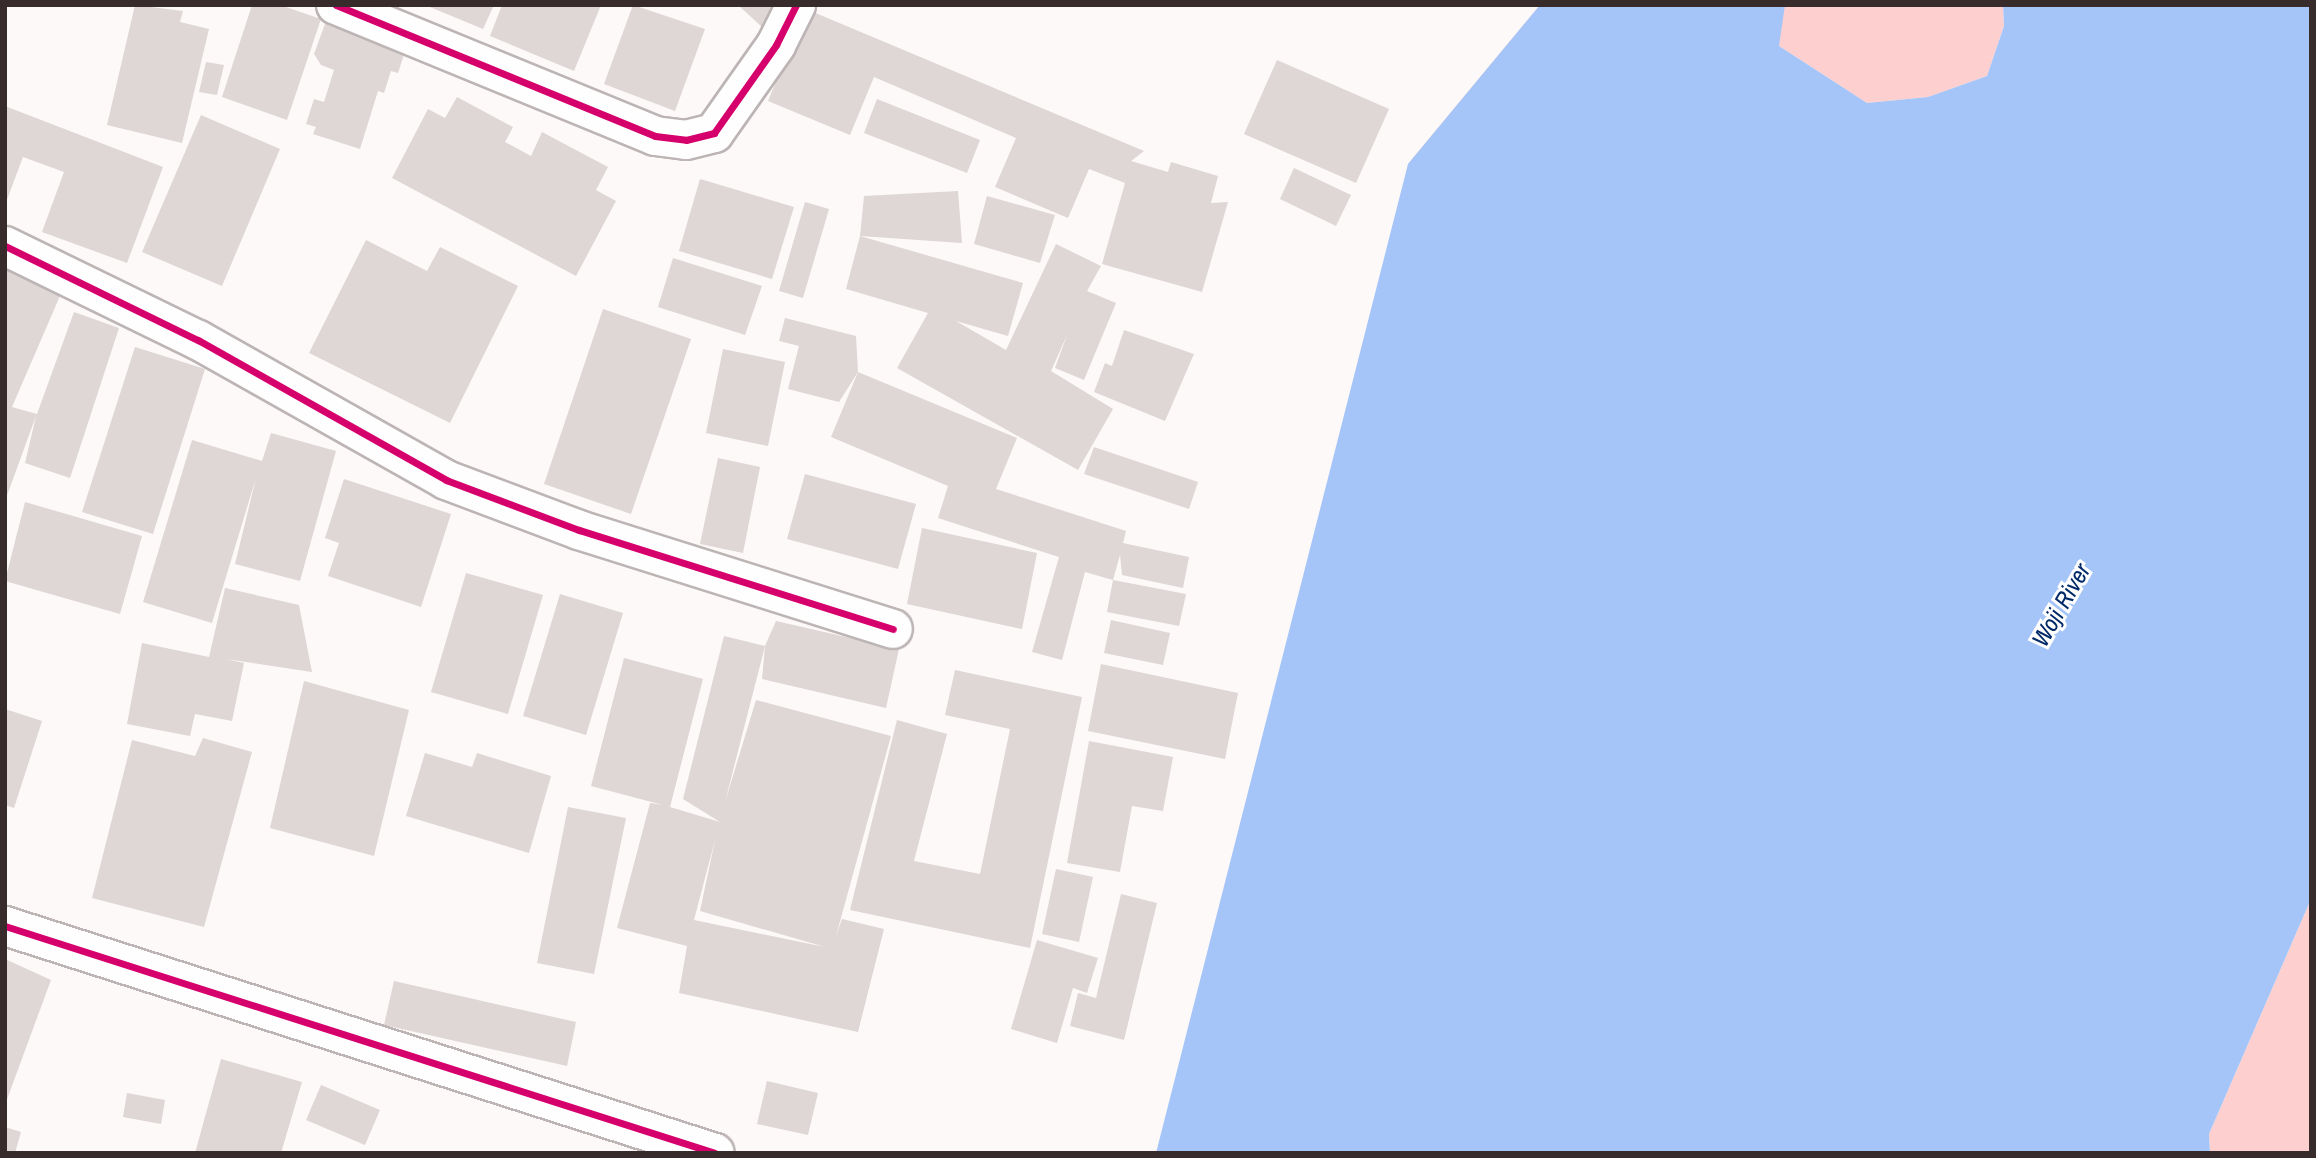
<!DOCTYPE html>
<html>
<head>
<meta charset="utf-8">
<style>
	body { margin:0 }
	#map { position:relative; width:2316px; height:1158px; overflow:hidden; background:#fdf9f9; font-family:"Archivo Narrow",sans-serif }
	div>[style] { position:absolute }
	.green>* { inset:0; background:#fdd0cf }
	.water>* { inset:0; background:#a5c5f8 }
	.building>* { inset:0; background:#dfd6d6 }
	.roads { filter:drop-shadow(2px 0 #bdb5b5) drop-shadow(-2px 0 #bdb5b5) drop-shadow(0 2px #bdb5b5) drop-shadow(0 -2px #bdb5b5) }
	.minor>* { height:38px; margin:-19px; padding:0 19px; transform-origin:19px; border-radius:19px; background:#fffefe }
	.cycleway>* { height:7px; margin:-3.5px; padding:0 3.5px; transform-origin:3.5px; border-radius:3.5px; background:#d6006c }
	span { translate:-50% -50%; white-space:nowrap; text-align:center; line-height:1.15; -webkit-text-stroke:6px #fff; paint-order:stroke }
	.water-label { font-size:24px; color:#002968; font-style:italic }
	.frame { position:absolute; inset:0; border:7px solid #382b2b; pointer-events:none }
</style>
</head>
<body>
<div id="map">
	<div class="green">
		<i style="clip-path:polygon(1540px 5px,2003px 5px,2004px 26px,1987px 76px,1928px 97px,1867px 103px,1779px 46px,1408px 164px)"></i>
		<i style="clip-path:polygon(2311px 899px,2311px 1153px,2210px 1153px,2209px 1134px)"></i>
	</div>
	<div class="water">
		<i style="clip-path:polygon(1540px 5px,1785px 5px,1779px 46px,1867px 103px,1928px 97px,1987px 76px,2004px 26px,2003px 5px,2311px 5px,2311px 899px,2209px 1134px,2210px 1153px,1156px 1153px,1408px 164px)"></i>
	</div>
	<div class="building">
		<i style="clip-path:polygon(135px 5px,183px 11px,180px 22px,209px 29px,182px 143px,107px 125px)"></i>
		<i style="clip-path:polygon(252px 5px,280px 5px,321px 19px,287px 120px,222px 97px)"></i>
		<i style="clip-path:polygon(425px 5px,494px 5px,483px 29px)"></i>
		<i style="clip-path:polygon(502px 5px,601px 5px,574px 71px,490px 36px)"></i>
		<i style="clip-path:polygon(633px 5px,705px 29px,675px 111px,604px 84px)"></i>
		<i style="clip-path:polygon(738px 5px,775px 5px,763px 28px)"></i>
		<i style="clip-path:polygon(806px 9px,1144px 151px,1131px 161px,1168px 172px,1171px 162px,1218px 176px,1211px 203px,1228px 202px,1202px 292px,1102px 264px,1125px 183px,1089px 169px,1068px 218px,995px 187px,1016px 138px,874px 77px,850px 135px,768px 101px)"></i>
		<i style="clip-path:polygon(326px 21px,407px 45px,398px 73px,391px 71px,384px 93px,378px 91px,360px 149px,313px 134px,316px 127px,306px 124px,314px 99px,324px 102px,334px 70px,321px 65px,314px 54px)"></i>
		<i style="clip-path:polygon(1277px 60px,1389px 109px,1356px 183px,1244px 134px)"></i>
		<i style="clip-path:polygon(206px 62px,224px 65px,217px 95px,199px 92px)"></i>
		<i style="clip-path:polygon(457px 97px,513px 127px,505px 142px,531px 156px,542px 132px,608px 167px,596px 190px,616px 201px,576px 276px,392px 178px,428px 109px,445px 118px)"></i>
		<i style="clip-path:polygon(877px 99px,980px 140px,967px 173px,864px 133px)"></i>
		<i style="clip-path:polygon(5px 106px,163px 167px,127px 263px,42px 232px,64px 172px,23px 157px,5px 205px)"></i>
		<i style="clip-path:polygon(201px 115px,280px 149px,222px 286px,142px 252px)"></i>
		<i style="clip-path:polygon(1294px 168px,1351px 195px,1336px 226px,1280px 199px)"></i>
		<i style="clip-path:polygon(700px 179px,794px 207px,772px 279px,679px 251px)"></i>
		<i style="clip-path:polygon(958px 191px,962px 243px,860px 236px,1023px 283px,1008px 336px,956px 321px,1006px 350px,1056px 244px,1101px 266px,1087px 291px,1116px 303px,1084px 380px,1055px 368px,1067px 335px,1051px 371px,1113px 409px,1078px 470px,897px 368px,928px 313px,846px 289px,860px 236px,864px 196px)"></i>
		<i style="clip-path:polygon(987px 196px,1055px 215px,1040px 263px,974px 244px)"></i>
		<i style="clip-path:polygon(805px 202px,829px 209px,803px 298px,779px 291px)"></i>
		<i style="clip-path:polygon(366px 240px,427px 271px,440px 247px,518px 286px,450px 423px,309px 353px)"></i>
		<i style="clip-path:polygon(673px 258px,762px 286px,745px 335px,658px 307px)"></i>
		<i style="clip-path:polygon(5px 264px,63px 289px,12px 407px,37px 414px,74px 312px,119px 328px,70px 478px,25px 463px,36px 416px,5px 501px)"></i>
		<i style="clip-path:polygon(603px 309px,691px 339px,631px 514px,544px 484px)"></i>
		<i style="clip-path:polygon(785px 318px,856px 336px,858px 372px,839px 402px,788px 389px,799px 346px,779px 341px)"></i>
		<i style="clip-path:polygon(1124px 330px,1194px 354px,1165px 421px,1094px 392px,1105px 363px,1112px 366px)"></i>
		<i style="clip-path:polygon(135px 347px,205px 369px,153px 534px,82px 512px)"></i>
		<i style="clip-path:polygon(723px 349px,785px 362px,768px 446px,706px 433px)"></i>
		<i style="clip-path:polygon(858px 372px,1017px 438px,996px 489px,1126px 531px,1123px 543px,1189px 557px,1183px 588px,1122px 575px,1120px 555px,1113px 580px,1085px 572px,1062px 660px,1032px 652px,1059px 557px,938px 518px,948px 486px,831px 437px)"></i>
		<i style="clip-path:polygon(271px 433px,336px 451px,300px 581px,235px 564px,256px 478px,212px 623px,143px 602px,192px 440px,262px 461px)"></i>
		<i style="clip-path:polygon(1094px 447px,1198px 482px,1189px 509px,1084px 474px)"></i>
		<i style="clip-path:polygon(718px 458px,760px 467px,743px 553px,700px 544px)"></i>
		<i style="clip-path:polygon(805px 474px,916px 504px,898px 569px,787px 539px)"></i>
		<i style="clip-path:polygon(344px 479px,451px 514px,421px 607px,328px 576px,339px 543px,325px 538px)"></i>
		<i style="clip-path:polygon(25px 502px,142px 536px,120px 614px,5px 581px)"></i>
		<i style="clip-path:polygon(922px 528px,1037px 553px,1022px 629px,907px 604px)"></i>
		<i style="clip-path:polygon(466px 573px,543px 595px,508px 714px,431px 692px)"></i>
		<i style="clip-path:polygon(1113px 580px,1186px 594px,1179px 626px,1107px 612px)"></i>
		<i style="clip-path:polygon(225px 588px,299px 605px,312px 672px,226px 659px,244px 663px,232px 721px,195px 714px,190px 736px,127px 724px,142px 643px,209px 657px)"></i>
		<i style="clip-path:polygon(560px 594px,623px 613px,586px 735px,523px 716px)"></i>
		<i style="clip-path:polygon(1111px 620px,1170px 633px,1163px 665px,1104px 653px)"></i>
		<i style="clip-path:polygon(776px 621px,899px 649px,886px 708px,762px 679px,765px 646px)"></i>
		<i style="clip-path:polygon(evenodd,724px 636px,765px 646px,725px 802px,756px 700px,891px 736px,836px 936px,842px 919px,884px 929px,858px 1032px,679px 993px,687px 946px,617px 928px,650px 803px,663px 805px,591px 786px,624px 658px,703px 679px,670px 807px,720px 822px,683px 799px,724px 636px,715px 840px,700px 911px,825px 947px,694px 920px,715px 840px)"></i>
		<i style="clip-path:polygon(1101px 664px,1238px 693px,1225px 759px,1088px 731px)"></i>
		<i style="clip-path:polygon(955px 670px,1082px 697px,1030px 948px,850px 910px,897px 720px,947px 734px,914px 861px,980px 874px,1010px 729px,945px 715px)"></i>
		<i style="clip-path:polygon(304px 681px,409px 710px,374px 856px,270px 828px)"></i>
		<i style="clip-path:polygon(5px 709px,42px 721px,14px 808px,5px 805px)"></i>
		<i style="clip-path:polygon(203px 738px,252px 752px,204px 927px,92px 898px,132px 740px,195px 756px)"></i>
		<i style="clip-path:polygon(1089px 741px,1173px 757px,1163px 811px,1132px 806px,1120px 872px,1067px 863px)"></i>
		<i style="clip-path:polygon(425px 753px,472px 767px,477px 753px,551px 776px,529px 853px,406px 816px)"></i>
		<i style="clip-path:polygon(568px 807px,626px 818px,594px 974px,537px 963px)"></i>
		<i style="clip-path:polygon(1056px 869px,1093px 877px,1079px 942px,1042px 934px)"></i>
		<i style="clip-path:polygon(1121px 894px,1157px 903px,1124px 1040px,1070px 1026px,1078px 993px,1096px 998px)"></i>
		<i style="clip-path:polygon(1037px 940px,1098px 958px,1087px 993px,1073px 988px,1057px 1043px,1011px 1029px)"></i>
		<i style="clip-path:polygon(5px 959px,51px 980px,6px 1102px,5px 1102px)"></i>
		<i style="clip-path:polygon(394px 981px,576px 1022px,567px 1066px,384px 1025px)"></i>
		<i style="clip-path:polygon(221px 1059px,302px 1082px,281px 1153px,195px 1153px)"></i>
		<i style="clip-path:polygon(767px 1081px,818px 1093px,808px 1135px,757px 1124px)"></i>
		<i style="clip-path:polygon(321px 1085px,380px 1110px,365px 1145px,306px 1120px)"></i>
		<i style="clip-path:polygon(127px 1093px,165px 1100px,161px 1124px,123px 1117px)"></i>
		<i style="clip-path:polygon(5px 1127px,21px 1132px,15px 1153px,5px 1153px)"></i>
	</div>
	<div class="roads">
		<div class="minor">
			<i style="left:336px;top:5px;width:345px;rotate:22.3deg"></i>
			<i style="left:655px;top:136px;width:31px;rotate:7deg"></i>
			<i style="left:686px;top:140px;width:29px;rotate:-14deg"></i>
			<i style="left:714px;top:133px;width:108px;rotate:-54.8deg"></i>
			<i style="left:776px;top:45px;width:45px;rotate:-63.4deg"></i>
			<i style="left:5px;top:246px;width:215px;rotate:26deg"></i>
			<i style="left:198px;top:340px;width:285px;rotate:29.4deg"></i>
			<i style="left:446px;top:480px;width:142px;rotate:20.6deg"></i>
			<i style="left:579px;top:530px;width:329px;rotate:17.5deg"></i>
			<i style="left:5px;top:926px;width:745px;rotate:17.73deg"></i>
		</div>
	</div>
	<div class="cycleway">
		<i style="left:336px;top:5px;width:345px;rotate:22.3deg"></i>
		<i style="left:655px;top:136px;width:31px;rotate:7deg"></i>
		<i style="left:686px;top:140px;width:29px;rotate:-14deg"></i>
		<i style="left:714px;top:133px;width:108px;rotate:-54.8deg"></i>
		<i style="left:776px;top:45px;width:45px;rotate:-63.4deg"></i>
		<i style="left:5px;top:246px;width:215px;rotate:26deg"></i>
		<i style="left:198px;top:340px;width:285px;rotate:29.4deg"></i>
		<i style="left:446px;top:480px;width:142px;rotate:20.6deg"></i>
		<i style="left:579px;top:530px;width:329px;rotate:17.5deg"></i>
		<i style="left:5px;top:926px;width:745px;rotate:17.73deg"></i>
	</div>
	<div class="water-label">
		<span style="left:2061px;top:605px;rotate:-60deg">Woji River</span>
	</div>
	<div class="frame"></div>
</div>
</body>
</html>
